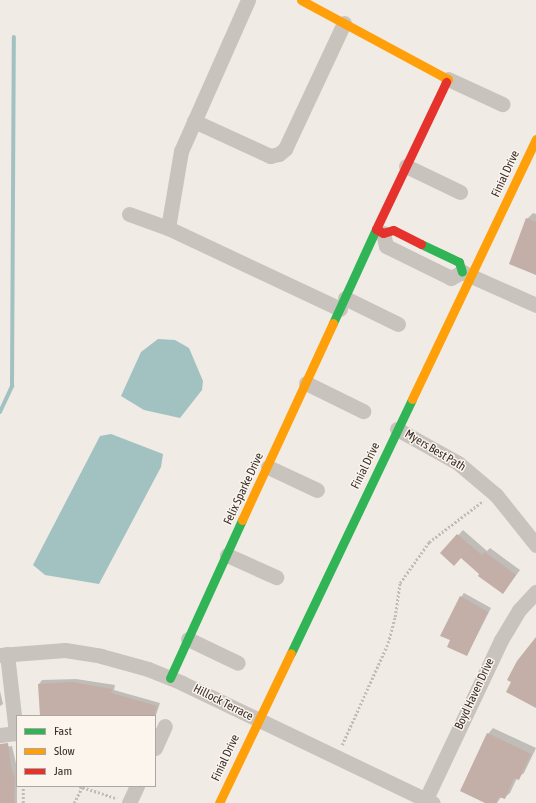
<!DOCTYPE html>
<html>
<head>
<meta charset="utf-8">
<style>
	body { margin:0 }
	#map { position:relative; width:536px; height:803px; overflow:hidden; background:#f0ebe5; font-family:"Asap Condensed",sans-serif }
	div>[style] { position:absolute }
	.water>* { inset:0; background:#a1c2c1 }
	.shadow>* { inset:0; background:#0003 }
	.stream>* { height:4px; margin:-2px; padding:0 2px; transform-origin:2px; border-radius:2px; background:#a1c2c1 }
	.building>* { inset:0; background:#c3afa7 }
	.path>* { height:2.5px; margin-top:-1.25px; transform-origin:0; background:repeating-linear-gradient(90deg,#c2bbb6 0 2px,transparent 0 4px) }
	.street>* { height:15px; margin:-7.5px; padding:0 7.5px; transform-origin:7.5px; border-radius:7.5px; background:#c9c3be }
	.fast>* { height:9px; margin:-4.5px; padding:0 4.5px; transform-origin:4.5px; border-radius:4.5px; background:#30b455 }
	.slow>* { height:9px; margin:-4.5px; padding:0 4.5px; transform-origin:4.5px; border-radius:4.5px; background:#ff9f0a }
	.jam>* { height:9px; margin:-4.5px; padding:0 4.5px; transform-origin:4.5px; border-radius:4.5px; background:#e5322d }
	span { translate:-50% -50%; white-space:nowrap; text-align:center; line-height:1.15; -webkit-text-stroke:3px #fbf5ee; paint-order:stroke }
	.street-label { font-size:12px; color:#3b302b }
	.legend { position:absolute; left:16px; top:715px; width:140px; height:72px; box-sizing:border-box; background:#fbf5ee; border:1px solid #aea6a0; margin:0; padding:5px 7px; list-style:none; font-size:12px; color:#3b302b }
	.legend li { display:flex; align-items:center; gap:8px; height:20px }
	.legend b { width:20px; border:1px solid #aea6a0 }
</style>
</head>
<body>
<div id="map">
	<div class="water">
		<i style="clip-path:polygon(158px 339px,175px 340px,189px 348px,203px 381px,202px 390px,180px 418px,144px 410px,121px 396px,141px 352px)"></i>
		<i style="clip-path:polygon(111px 434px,163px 454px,161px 467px,99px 584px,45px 575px,33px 565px,100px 436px)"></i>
	</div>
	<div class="shadow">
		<i style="clip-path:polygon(533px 213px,536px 214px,536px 274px,527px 219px)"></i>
		<i style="clip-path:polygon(463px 530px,487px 551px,490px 548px,520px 570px,503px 593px,462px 557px,442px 553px)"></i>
		<i style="clip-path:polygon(464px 593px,491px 608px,467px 655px,461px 597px)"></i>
		<i style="clip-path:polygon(76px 679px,115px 685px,114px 690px,160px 703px,156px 715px,41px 716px,39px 684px,42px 680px)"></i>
		<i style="clip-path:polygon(0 691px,3px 704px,0 706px)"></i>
		<i style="clip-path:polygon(493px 728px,536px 748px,524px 773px,517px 778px,510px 793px,504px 798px,501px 797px,497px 803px,488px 803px,488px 734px)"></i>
		<i style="clip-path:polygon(12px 746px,17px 768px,17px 803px,0 803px,0 748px)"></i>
	</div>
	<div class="stream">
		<i style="left:0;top:412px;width:29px;rotate:-65deg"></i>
		<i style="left:12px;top:386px;width:349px;rotate:-89.7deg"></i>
	</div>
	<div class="building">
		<i style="clip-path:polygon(526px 218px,536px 222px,536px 275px,509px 264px)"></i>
		<i style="clip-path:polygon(457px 534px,482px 555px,485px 552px,516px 575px,503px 594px,478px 576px,479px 574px,461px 558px,454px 566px,440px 553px)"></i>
		<i style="clip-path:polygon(460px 596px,488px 612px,467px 656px,447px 647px,450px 640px,440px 636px)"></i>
		<i style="clip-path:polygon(536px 637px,536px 708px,506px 692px,511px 682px,507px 680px,517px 661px)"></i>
		<i style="clip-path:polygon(72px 682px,112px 689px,111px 693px,157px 706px,154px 716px,40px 716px,38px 684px)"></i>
		<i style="clip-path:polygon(487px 733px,531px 754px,519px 780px,514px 778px,505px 799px,499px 797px,496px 803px,485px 803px,460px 791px)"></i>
		<i style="clip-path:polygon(8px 743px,11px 767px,15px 779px,14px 803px,0 803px,0 744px)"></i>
	</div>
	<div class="path">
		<i style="left:342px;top:745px;width:112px;rotate:-65.7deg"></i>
		<i style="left:388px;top:643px;width:27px;rotate:-75deg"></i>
		<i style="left:395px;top:617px;width:34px;rotate:-82deg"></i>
		<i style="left:400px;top:583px;width:50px;rotate:-54.7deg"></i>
		<i style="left:429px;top:542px;width:68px;rotate:-37.2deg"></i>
		<i style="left:79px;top:786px;width:40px;rotate:18deg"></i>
		<i style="left:23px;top:803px;width:17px;rotate:-90deg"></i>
		<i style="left:74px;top:803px;width:18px;rotate:-63deg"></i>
	</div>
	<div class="street">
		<i style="left:248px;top:0;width:165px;rotate:113.9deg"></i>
		<i style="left:181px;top:151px;width:78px;rotate:99.6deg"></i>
		<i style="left:168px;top:228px;width:190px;rotate:25.2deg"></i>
		<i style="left:448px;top:79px;width:60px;rotate:24.8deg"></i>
		<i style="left:194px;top:121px;width:84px;rotate:24.7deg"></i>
		<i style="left:270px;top:156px;width:9px;rotate:-13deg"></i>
		<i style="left:279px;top:154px;width:8px;rotate:-40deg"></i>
		<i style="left:285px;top:149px;width:139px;rotate:-64.9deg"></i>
		<i style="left:406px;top:166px;width:60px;rotate:25.7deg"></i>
		<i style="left:129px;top:214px;width:41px;rotate:19.7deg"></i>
		<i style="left:383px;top:233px;width:13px;rotate:77deg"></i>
		<i style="left:386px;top:246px;width:72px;rotate:26.2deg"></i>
		<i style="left:451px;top:278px;width:13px;rotate:-29deg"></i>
		<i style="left:462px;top:272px;width:81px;rotate:24deg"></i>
		<i style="left:345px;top:298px;width:59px;rotate:26.1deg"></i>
		<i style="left:306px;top:383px;width:64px;rotate:26.2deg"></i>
		<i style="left:397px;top:429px;width:70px;rotate:29.1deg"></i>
		<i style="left:458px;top:463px;width:50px;rotate:40.1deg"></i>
		<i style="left:496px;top:495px;width:64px;rotate:51.3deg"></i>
		<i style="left:268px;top:467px;width:54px;rotate:25.1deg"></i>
		<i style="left:227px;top:555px;width:54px;rotate:24.2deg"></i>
		<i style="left:188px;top:639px;width:55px;rotate:25.6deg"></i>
		<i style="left:7px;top:654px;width:80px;rotate:83.5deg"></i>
		<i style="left:0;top:655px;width:65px;rotate:-4.4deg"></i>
		<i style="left:65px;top:650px;width:36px;rotate:9deg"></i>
		<i style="left:101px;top:656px;width:49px;rotate:15.5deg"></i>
		<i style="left:148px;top:669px;width:37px;rotate:22deg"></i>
		<i style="left:182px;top:683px;width:278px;rotate:25.6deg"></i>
		<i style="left:0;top:735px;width:17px;rotate:-7deg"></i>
		<i style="left:155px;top:748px;width:24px;rotate:-66deg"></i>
		<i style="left:129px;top:803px;width:19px;rotate:-65deg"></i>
		<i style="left:424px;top:803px;width:180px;rotate:-64.7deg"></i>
		<i style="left:501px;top:640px;width:35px;rotate:-59deg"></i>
		<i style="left:519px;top:610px;width:25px;rotate:-47deg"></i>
	</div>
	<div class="fast">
		<i style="left:421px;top:244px;width:42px;rotate:25.3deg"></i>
		<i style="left:459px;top:262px;width:10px;rotate:73deg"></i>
		<i style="left:333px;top:323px;width:103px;rotate:-65.4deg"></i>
		<i style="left:291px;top:653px;width:281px;rotate:-64.5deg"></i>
		<i style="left:170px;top:678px;width:174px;rotate:-65.5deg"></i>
	</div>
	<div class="slow">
		<i style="left:301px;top:0;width:167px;rotate:28.3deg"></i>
		<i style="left:448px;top:79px;width:4px;rotate:124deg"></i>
		<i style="left:412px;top:399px;width:288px;rotate:-64.5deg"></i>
		<i style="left:242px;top:520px;width:217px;rotate:-65.2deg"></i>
		<i style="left:219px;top:803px;width:166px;rotate:-64.4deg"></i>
	</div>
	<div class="jam">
		<i style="left:421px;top:244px;width:31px;rotate:-153deg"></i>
		<i style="left:393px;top:230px;width:10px;rotate:163deg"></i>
		<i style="left:383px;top:233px;width:8px;rotate:-150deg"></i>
		<i style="left:376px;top:229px;width:163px;rotate:-64.5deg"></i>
	</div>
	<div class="street-label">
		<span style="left:506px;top:174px;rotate:-65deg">Finial Drive</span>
		<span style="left:435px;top:451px;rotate:31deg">Myers Best Path</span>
		<span style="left:366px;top:466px;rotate:-64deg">Finial Drive</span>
		<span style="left:244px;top:489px;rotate:-65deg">Felix Sparke Drive</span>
		<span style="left:475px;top:694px;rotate:-65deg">Boyd Haven Drive</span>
		<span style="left:223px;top:703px;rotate:27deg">Hillock Terrace</span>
		<span style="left:226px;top:758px;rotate:-65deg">Finial Drive</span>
	</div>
	<ul class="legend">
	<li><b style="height:5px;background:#30b455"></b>Fast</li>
	<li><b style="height:5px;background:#ff9f0a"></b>Slow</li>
	<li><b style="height:5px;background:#e5322d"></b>Jam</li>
	</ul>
</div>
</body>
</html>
